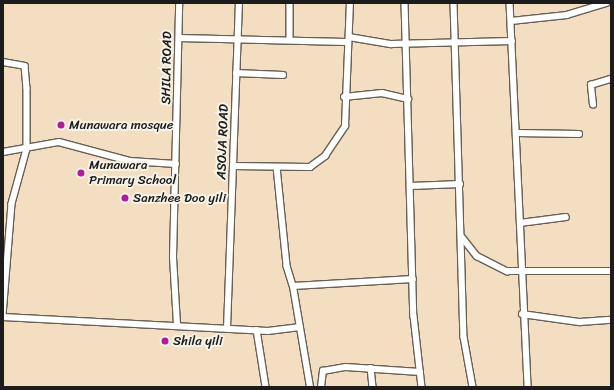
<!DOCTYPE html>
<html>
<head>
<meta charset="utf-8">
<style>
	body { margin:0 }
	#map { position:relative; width:614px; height:390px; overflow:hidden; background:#f3dec1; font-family:Sriracha,sans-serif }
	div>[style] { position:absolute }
	.roads { filter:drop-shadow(1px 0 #676056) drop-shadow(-1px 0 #676056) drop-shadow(0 1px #676056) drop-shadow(0 -1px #676056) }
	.street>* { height:5.5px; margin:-2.75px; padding:0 2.75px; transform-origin:2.75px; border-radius:2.75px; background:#fff }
	.dots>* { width:11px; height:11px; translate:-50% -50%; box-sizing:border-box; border:2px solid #f7f3e8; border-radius:50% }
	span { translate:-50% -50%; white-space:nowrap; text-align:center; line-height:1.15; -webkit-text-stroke:4px #f7f3e8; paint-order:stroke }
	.street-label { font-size:13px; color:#1c1c1c }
	.poi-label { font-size:13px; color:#1c1c1c }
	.left { translate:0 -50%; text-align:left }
	.frame { position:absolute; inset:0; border:4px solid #1c1c1c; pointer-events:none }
</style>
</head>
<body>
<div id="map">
	<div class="roads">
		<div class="street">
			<i style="left:290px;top:3px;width:37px;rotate:90deg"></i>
			<i style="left:405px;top:3px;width:313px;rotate:88.4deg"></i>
			<i style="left:414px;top:316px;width:71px;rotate:83.6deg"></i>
			<i style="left:454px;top:3px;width:334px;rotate:88.3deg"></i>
			<i style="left:464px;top:337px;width:51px;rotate:79.8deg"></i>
			<i style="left:510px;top:3px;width:384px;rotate:87.3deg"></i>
			<i style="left:511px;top:21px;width:56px;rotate:-6.1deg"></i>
			<i style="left:567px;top:15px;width:41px;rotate:-17.1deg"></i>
			<i style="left:349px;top:37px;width:43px;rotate:9.5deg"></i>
			<i style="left:391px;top:44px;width:121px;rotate:-1.4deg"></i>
			<i style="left:179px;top:38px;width:167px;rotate:1.4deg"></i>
			<i style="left:3px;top:62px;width:22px;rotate:10deg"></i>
			<i style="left:25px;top:66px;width:22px;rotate:85deg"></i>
			<i style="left:27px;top:88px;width:61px;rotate:90deg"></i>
			<i style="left:27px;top:149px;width:57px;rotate:105.3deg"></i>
			<i style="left:12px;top:204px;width:113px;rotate:94.6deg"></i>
			<i style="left:236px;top:73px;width:47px;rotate:2.4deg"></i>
			<i style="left:344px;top:97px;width:38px;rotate:-6deg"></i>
			<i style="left:382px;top:93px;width:27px;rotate:13deg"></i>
			<i style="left:593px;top:105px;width:20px;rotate:-96deg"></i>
			<i style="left:591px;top:85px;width:21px;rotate:-17deg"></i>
			<i style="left:517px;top:133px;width:62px;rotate:0.9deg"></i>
			<i style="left:3px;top:152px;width:57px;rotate:-10.1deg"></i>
			<i style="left:59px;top:142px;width:73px;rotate:15deg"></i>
			<i style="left:130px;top:161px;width:46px;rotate:3.7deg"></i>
			<i style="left:233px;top:166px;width:77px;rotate:0.7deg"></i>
			<i style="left:310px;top:167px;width:19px;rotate:-36deg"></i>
			<i style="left:325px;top:156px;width:36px;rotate:-56deg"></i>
			<i style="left:345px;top:126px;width:123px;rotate:-87.7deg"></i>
			<i style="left:277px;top:167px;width:100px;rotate:84.2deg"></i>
			<i style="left:287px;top:266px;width:21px;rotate:73deg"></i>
			<i style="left:411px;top:186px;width:49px;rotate:-2.3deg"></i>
			<i style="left:520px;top:223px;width:46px;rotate:-7.4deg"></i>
			<i style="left:462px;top:237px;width:24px;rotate:52deg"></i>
			<i style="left:477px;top:256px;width:34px;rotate:27deg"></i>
			<i style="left:507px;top:271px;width:104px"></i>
			<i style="left:522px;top:314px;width:59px;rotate:7.9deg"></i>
			<i style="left:580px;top:322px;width:31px;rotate:-4deg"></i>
			<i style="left:3px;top:317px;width:265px;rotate:3deg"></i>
			<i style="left:268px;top:331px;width:32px;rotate:-7deg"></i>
			<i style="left:177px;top:325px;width:68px;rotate:-93.4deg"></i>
			<i style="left:173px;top:257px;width:254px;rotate:-88.6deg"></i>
			<i style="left:227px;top:329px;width:326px;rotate:-87.9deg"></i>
			<i style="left:257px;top:330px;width:58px;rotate:81deg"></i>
			<i style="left:371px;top:368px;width:19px;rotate:84deg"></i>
			<i style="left:310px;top:387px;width:102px;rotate:-99.6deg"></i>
			<i style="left:293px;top:286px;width:120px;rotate:-3.3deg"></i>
			<i style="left:321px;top:387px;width:16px;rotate:-83deg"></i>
			<i style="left:323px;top:371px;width:23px;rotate:-10deg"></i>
			<i style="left:346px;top:367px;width:74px;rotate:3.9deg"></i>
		</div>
	</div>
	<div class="dots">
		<i style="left:61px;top:125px;background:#b5179e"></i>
		<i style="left:81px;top:173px;background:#b5179e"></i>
		<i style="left:125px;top:198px;background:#b5179e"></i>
		<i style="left:165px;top:341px;background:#b5179e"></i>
	</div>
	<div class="street-label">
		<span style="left:167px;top:68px;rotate:-89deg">SHILA ROAD</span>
		<span style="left:223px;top:142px;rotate:-88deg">ASOJA ROAD</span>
	</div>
	<div class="poi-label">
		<span class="left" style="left:69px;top:125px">Munawara mosque</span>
		<span class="left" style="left:89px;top:173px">Munawara<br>Primary School</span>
		<span class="left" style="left:133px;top:198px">Sanzhee Doo yili</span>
		<span class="left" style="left:173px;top:341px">Shila yili</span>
	</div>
	<div class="frame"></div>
</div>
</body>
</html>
